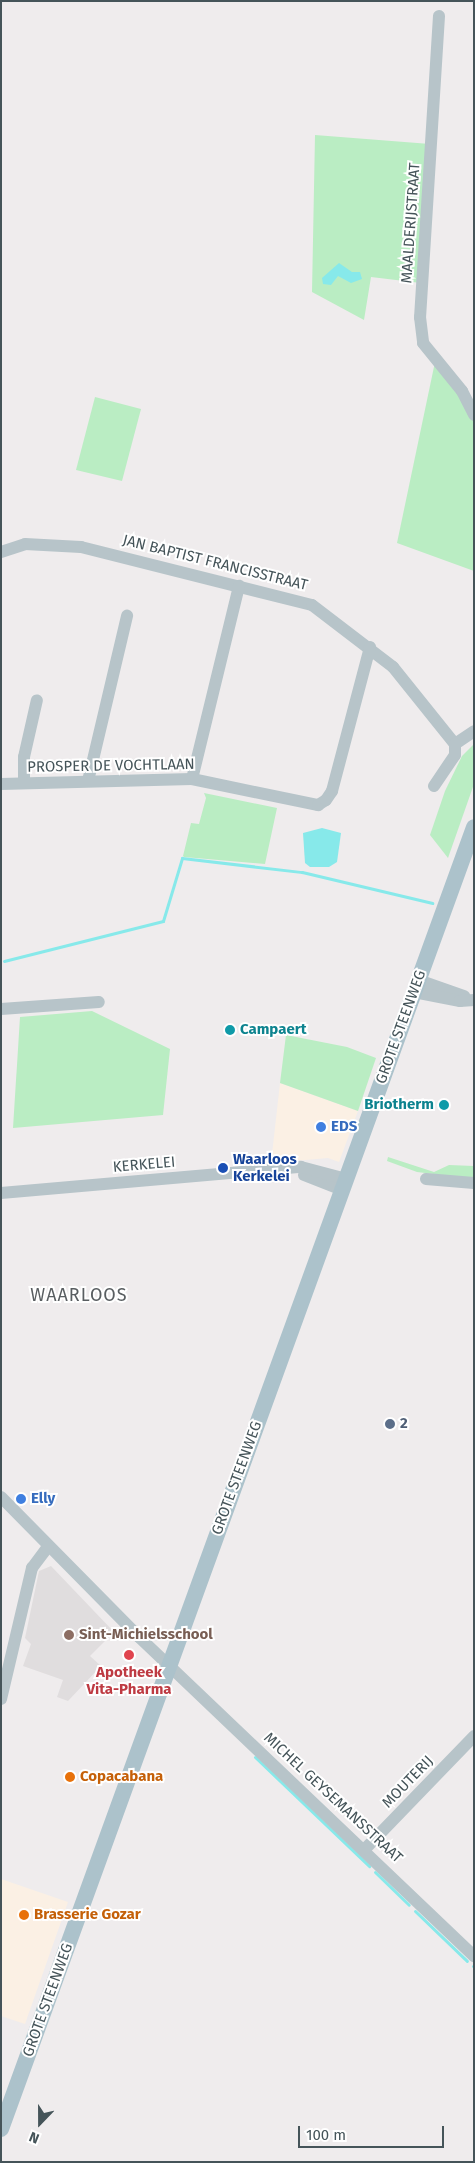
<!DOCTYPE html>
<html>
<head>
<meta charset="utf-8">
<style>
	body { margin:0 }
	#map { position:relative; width:475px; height:2163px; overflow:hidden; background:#efeced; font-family:"Fira Sans",sans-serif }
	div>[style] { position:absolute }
	.commercial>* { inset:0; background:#fbf0e4 }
	.education>* { inset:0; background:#e0ddde }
	.green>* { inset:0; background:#baedc3 }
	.water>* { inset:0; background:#87e9ea }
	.stream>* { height:3px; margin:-1.5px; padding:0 1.5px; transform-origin:1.5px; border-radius:1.5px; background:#87e9ea }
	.minor>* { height:12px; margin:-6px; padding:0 6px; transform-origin:6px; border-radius:6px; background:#b7c4c9 }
	.major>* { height:16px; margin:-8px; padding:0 8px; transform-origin:8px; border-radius:8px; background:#acc2cb }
	.dots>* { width:14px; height:14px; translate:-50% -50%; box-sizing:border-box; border:2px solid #fff; border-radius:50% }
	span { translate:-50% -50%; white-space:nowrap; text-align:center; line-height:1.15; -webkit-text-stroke:4px #fff; paint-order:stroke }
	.street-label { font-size:15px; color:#455459 }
	.culture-label { font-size:15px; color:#0d838f; font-weight:700 }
	.left { translate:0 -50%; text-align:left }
	.right { translate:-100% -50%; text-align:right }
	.shop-label { font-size:15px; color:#366cbe; font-weight:700 }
	.transit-label { font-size:15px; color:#164399; font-weight:700 }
	.service-label { font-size:15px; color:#4e5e75; font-weight:700 }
	.education-label { font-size:15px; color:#785e54; font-weight:700 }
	.health-label { font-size:15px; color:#be3a42; font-weight:700 }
	.food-label { font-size:15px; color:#c56008; font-weight:700 }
	.quarter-label { font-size:18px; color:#595e61; letter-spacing:1px }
	.frame { position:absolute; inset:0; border:2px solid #455459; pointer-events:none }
	.north { position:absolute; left:15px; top:2098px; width:50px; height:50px; -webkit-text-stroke:4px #fff; paint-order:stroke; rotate:202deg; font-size:14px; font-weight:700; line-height:20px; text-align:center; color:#455459 }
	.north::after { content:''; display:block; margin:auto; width:18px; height:22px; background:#455459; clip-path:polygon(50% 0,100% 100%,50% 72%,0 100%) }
	.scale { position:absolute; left:298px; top:2126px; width:146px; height:22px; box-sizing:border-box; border:2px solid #455459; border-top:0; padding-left:6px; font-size:15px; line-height:18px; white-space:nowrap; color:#455459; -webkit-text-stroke:4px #fff; paint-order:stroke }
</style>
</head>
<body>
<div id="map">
	<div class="commercial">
		<i style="clip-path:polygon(280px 1083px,358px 1111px,339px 1162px,328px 1158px,271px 1163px)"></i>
		<i style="clip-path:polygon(1px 1879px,68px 1902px,25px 2024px,1px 2016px)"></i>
	</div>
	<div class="education">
		<i style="clip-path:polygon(51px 1566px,114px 1632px,90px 1656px,101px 1666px,68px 1701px,57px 1697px,63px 1680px,23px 1666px,31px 1644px,25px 1638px,39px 1571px)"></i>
	</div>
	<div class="green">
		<i style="clip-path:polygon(315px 135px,430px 144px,421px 283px,371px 277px,364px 320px,312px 292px)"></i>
		<i style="clip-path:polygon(435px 362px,458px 390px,474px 422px,474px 571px,397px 543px)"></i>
		<i style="clip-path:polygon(95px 397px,141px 409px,122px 481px,76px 470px)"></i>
		<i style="clip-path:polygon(474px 744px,474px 784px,448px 858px,430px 835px,445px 791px,462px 756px)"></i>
		<i style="clip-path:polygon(204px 793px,277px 808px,265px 864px,184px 857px,183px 856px,191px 823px,199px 824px,206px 798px)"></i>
		<i style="clip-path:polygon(92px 1011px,170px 1049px,163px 1115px,13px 1128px,20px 1017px)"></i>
		<i style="clip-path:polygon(286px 1035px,347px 1047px,376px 1058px,358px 1111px,280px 1083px)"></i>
		<i style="clip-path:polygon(388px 1157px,434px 1172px,449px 1165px,474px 1166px,474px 1179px,417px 1172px,387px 1161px)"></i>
	</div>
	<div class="water">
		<i style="clip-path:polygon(339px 263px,352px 272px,360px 272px,362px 279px,351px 283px,338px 276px,331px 285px,323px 284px,322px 278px)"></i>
		<i style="clip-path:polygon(322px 828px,341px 833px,337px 862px,329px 867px,310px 867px,305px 863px,303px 833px)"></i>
	</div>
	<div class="stream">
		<i style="left:4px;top:961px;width:164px;rotate:-14.1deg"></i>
		<i style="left:163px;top:921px;width:66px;rotate:-73.2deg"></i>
		<i style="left:182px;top:858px;width:121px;rotate:6.7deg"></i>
		<i style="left:302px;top:872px;width:134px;rotate:13.4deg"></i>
		<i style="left:255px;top:1757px;width:158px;rotate:43.7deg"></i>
		<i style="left:375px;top:1872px;width:47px;rotate:44.1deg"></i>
		<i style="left:415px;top:1911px;width:72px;rotate:43.9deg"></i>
		<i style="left:473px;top:1966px;width:1px;rotate:45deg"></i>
	</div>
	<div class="minor">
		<i style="left:439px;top:16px;width:302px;rotate:93.6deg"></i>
		<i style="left:420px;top:317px;width:26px;rotate:83deg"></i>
		<i style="left:423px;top:343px;width:62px;rotate:50.9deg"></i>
		<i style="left:462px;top:391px;width:27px;rotate:63deg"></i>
		<i style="left:1px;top:552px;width:25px;rotate:-18deg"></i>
		<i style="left:25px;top:544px;width:56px;rotate:3.1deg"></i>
		<i style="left:81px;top:547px;width:238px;rotate:14.1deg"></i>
		<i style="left:312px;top:605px;width:102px;rotate:37.4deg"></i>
		<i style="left:393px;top:667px;width:99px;rotate:51.2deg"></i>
		<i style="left:455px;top:744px;width:23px;rotate:-34deg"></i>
		<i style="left:192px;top:779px;width:199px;rotate:-76.3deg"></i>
		<i style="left:88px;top:781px;width:170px;rotate:-76.7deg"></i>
		<i style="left:24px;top:783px;width:26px;rotate:-90deg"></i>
		<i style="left:24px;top:757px;width:58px;rotate:-77.2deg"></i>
		<i style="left:1px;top:784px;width:191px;rotate:-1.5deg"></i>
		<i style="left:192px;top:779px;width:129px;rotate:11.7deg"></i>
		<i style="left:318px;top:805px;width:9px;rotate:-32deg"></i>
		<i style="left:326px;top:800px;width:11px;rotate:-56deg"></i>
		<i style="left:332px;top:791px;width:149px;rotate:-75.2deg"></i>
		<i style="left:434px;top:786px;width:37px;rotate:-56deg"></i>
		<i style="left:455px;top:755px;width:11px;rotate:-90deg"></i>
		<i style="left:418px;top:980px;width:49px;rotate:19.2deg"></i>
		<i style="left:414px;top:992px;width:47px;rotate:11.1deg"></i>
		<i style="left:460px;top:1001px;width:14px;rotate:-4deg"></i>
		<i style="left:1px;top:1009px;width:98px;rotate:-4.1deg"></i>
		<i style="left:304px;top:1175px;width:41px;rotate:21.5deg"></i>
		<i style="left:426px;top:1179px;width:48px;rotate:4.8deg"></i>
		<i style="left:1px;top:1193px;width:301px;rotate:-5deg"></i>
		<i style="left:301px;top:1167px;width:47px;rotate:14.9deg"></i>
		<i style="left:1px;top:1497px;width:197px;rotate:45.4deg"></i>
		<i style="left:139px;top:1637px;width:463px;rotate:43.6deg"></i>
		<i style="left:1px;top:1699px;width:135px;rotate:-76.7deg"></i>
		<i style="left:32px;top:1568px;width:26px;rotate:-53deg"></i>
		<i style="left:365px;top:1849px;width:157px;rotate:-46deg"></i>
	</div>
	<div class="major">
		<i style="left:1px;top:2129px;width:1385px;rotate:-70.03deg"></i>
	</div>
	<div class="dots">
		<i style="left:230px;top:1030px;background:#0f9aa8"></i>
		<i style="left:444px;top:1105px;background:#0f9aa8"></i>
		<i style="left:321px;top:1127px;background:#3f7fe0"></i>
		<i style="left:223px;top:1168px;background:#1a4fb4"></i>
		<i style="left:390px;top:1424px;background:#5c6f8a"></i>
		<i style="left:21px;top:1499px;background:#3f7fe0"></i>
		<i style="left:69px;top:1635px;background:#8d6e63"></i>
		<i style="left:129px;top:1655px;background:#e0444e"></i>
		<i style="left:70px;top:1777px;background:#e8710a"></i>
		<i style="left:24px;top:1915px;background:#e8710a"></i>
	</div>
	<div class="street-label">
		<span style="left:411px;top:223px;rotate:-86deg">MAALDERIJSTRAAT</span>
		<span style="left:215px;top:563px;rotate:14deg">JAN BAPTIST FRANCISSTRAAT</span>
		<span style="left:111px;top:766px;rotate:-1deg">PROSPER DE VOCHTLAAN</span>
		<span style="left:401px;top:1027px;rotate:-70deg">GROTE STEENWEG</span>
		<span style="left:144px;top:1165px;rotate:-5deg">KERKELEI</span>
		<span style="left:237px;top:1478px;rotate:-70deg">GROTE STEENWEG</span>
		<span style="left:408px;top:1782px;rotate:-46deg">MOUTERIJ</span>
		<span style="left:333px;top:1798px;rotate:43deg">MICHEL GEYSEMANSSTRAAT</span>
		<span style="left:48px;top:2000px;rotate:-70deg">GROTE STEENWEG</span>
	</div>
	<div class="culture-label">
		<span class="left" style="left:240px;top:1030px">Campaert</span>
		<span class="right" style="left:434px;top:1105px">Briotherm</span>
	</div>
	<div class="shop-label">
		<span class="left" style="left:331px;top:1127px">EDS</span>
		<span class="left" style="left:31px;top:1499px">Elly</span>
	</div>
	<div class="transit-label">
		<span class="left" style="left:233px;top:1168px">Waarloos<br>Kerkelei</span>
	</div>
	<div class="service-label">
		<span class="left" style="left:400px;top:1424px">2</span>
	</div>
	<div class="education-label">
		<span class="left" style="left:79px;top:1635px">Sint-Michielsschool</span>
	</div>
	<div class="health-label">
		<span style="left:129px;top:1681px">Apotheek<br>Vita-Pharma</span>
	</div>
	<div class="food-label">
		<span class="left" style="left:80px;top:1777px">Copacabana</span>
		<span class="left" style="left:34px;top:1915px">Brasserie Gozar</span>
	</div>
	<div class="quarter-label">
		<span style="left:79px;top:1295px">WAARLOOS</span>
	</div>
	<div class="frame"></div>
	<div class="north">N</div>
	<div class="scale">100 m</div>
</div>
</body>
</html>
